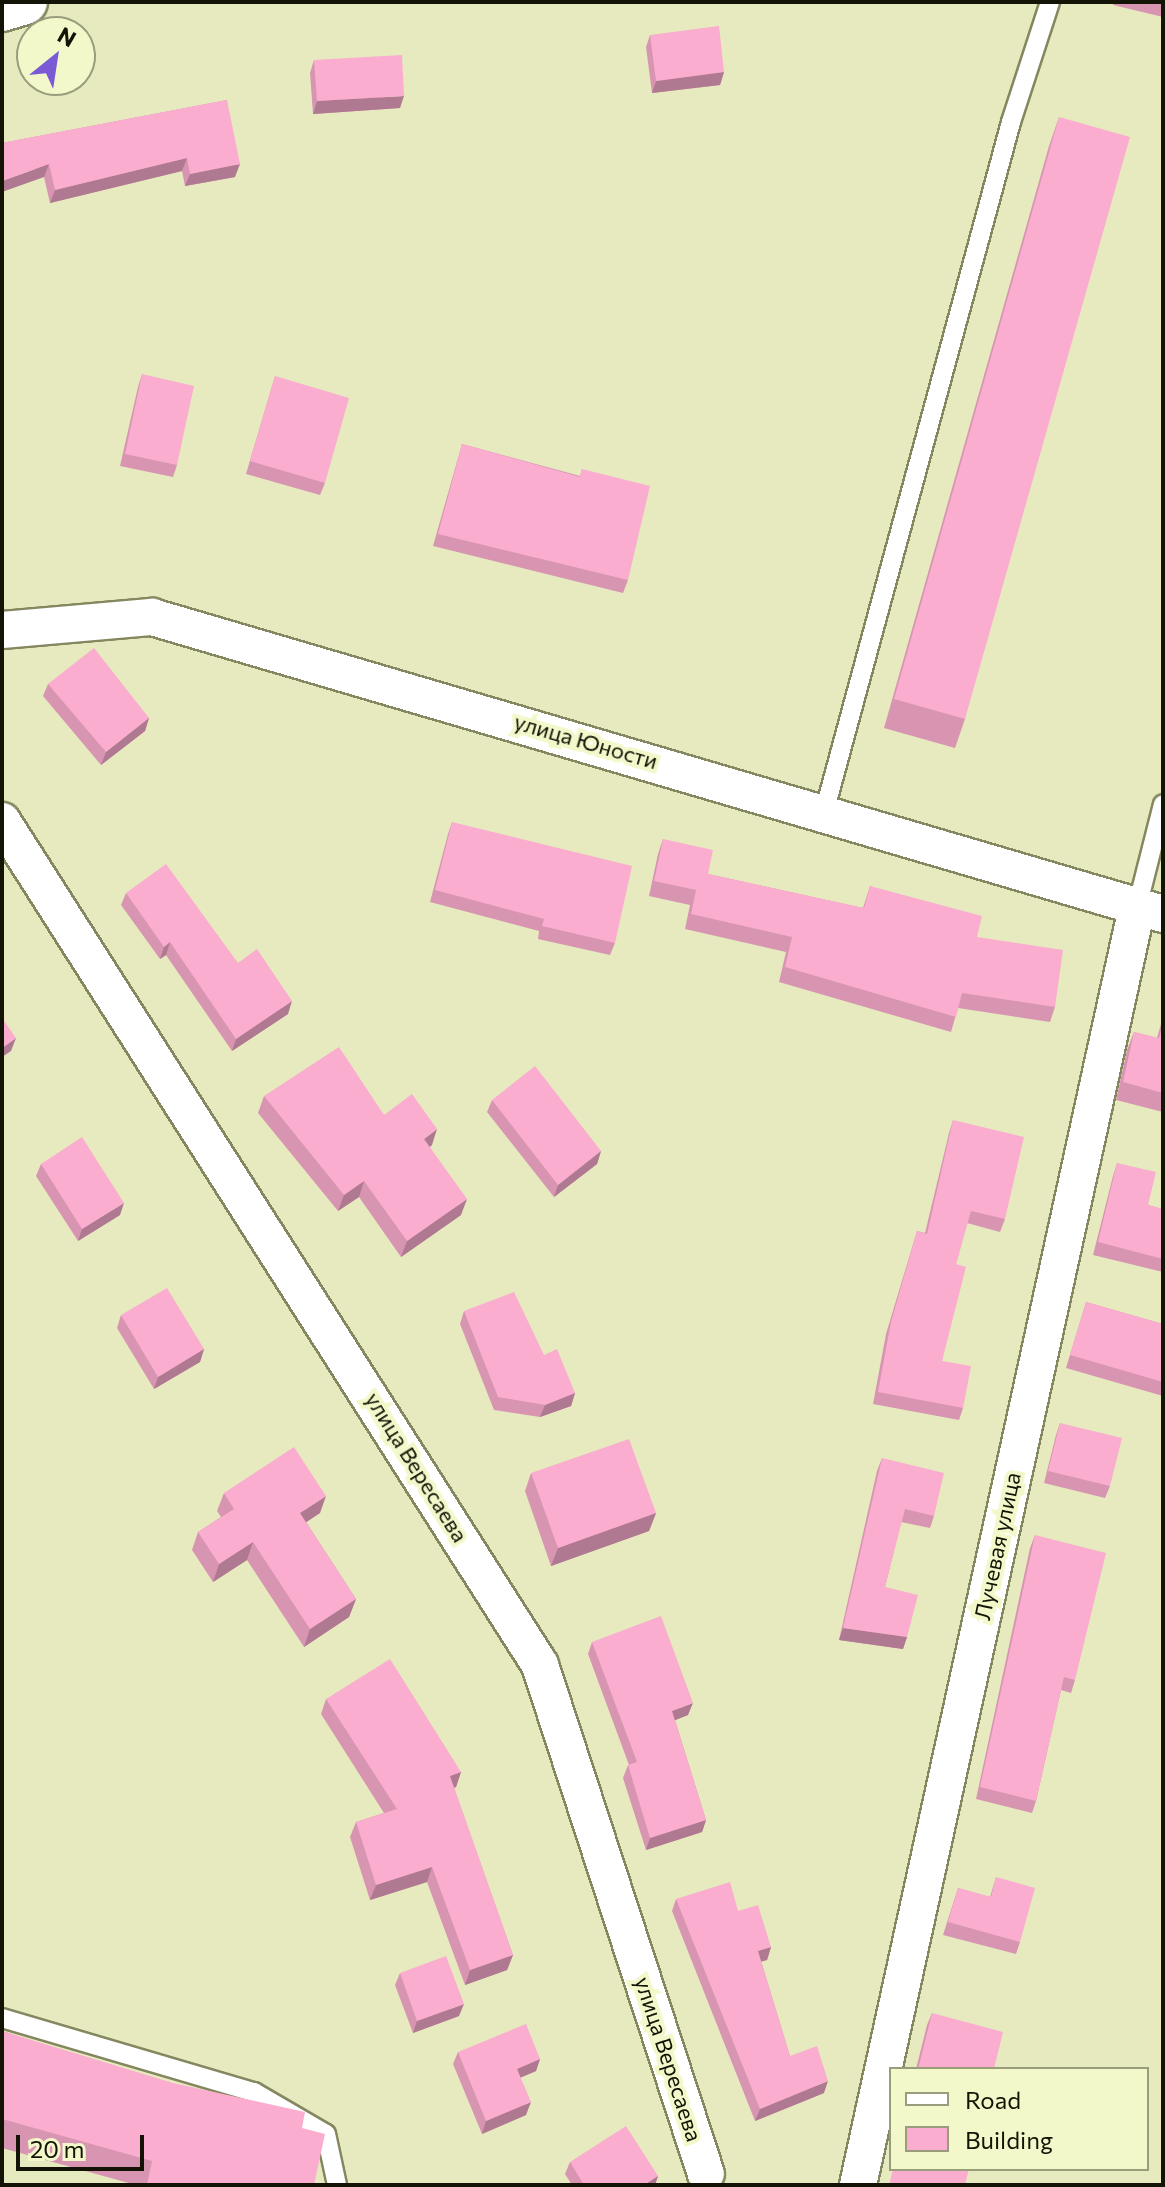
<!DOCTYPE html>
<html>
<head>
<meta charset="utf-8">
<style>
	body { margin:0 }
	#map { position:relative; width:1165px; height:2187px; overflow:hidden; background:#e6eabe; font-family:Commissioner,sans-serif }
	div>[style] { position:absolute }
	.roads { filter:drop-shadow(2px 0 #84875f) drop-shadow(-2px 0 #84875f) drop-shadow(0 2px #84875f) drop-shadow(0 -2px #84875f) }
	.lane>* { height:18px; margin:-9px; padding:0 9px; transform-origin:9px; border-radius:9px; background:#fff }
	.street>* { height:36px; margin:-18px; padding:0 18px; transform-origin:18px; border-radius:18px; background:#fff }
	.secondary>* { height:44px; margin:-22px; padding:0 22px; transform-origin:22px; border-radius:22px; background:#fff }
	.wall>* { inset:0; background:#d795b2 }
	.shaded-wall>* { inset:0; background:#af7991 }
	.building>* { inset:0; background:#faadcf }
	span { translate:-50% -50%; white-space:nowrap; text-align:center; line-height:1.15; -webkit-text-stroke:8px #f3f8cb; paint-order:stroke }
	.street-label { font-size:22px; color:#131405 }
	.frame { position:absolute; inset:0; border:4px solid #131405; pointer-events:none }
	.legend { position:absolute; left:889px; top:2067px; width:260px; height:104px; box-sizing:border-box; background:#f3f8cb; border:2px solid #999d7c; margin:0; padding:10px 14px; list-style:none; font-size:24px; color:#131405 }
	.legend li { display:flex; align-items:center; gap:16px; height:40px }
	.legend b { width:40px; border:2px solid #999d7c }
	.north { position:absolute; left:16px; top:16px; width:80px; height:80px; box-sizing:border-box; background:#f3f8cb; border:2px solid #999d7c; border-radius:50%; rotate:30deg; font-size:22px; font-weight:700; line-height:32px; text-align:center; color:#131405 }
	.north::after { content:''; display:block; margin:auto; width:28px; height:36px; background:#7b5bd5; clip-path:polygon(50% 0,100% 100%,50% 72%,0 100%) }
	.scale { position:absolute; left:16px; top:2135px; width:128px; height:36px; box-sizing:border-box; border:4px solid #131405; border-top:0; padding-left:10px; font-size:24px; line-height:28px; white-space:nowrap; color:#131405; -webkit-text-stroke:6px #f3f8cb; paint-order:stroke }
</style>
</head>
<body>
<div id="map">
	<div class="roads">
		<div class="lane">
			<i style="left:825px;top:809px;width:712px;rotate:-74.85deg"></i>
			<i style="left:1011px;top:122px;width:126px;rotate:-72deg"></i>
			<i style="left:1137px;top:907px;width:106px;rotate:-75.8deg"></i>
			<i style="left:2px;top:2018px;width:263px;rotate:16.4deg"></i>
			<i style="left:254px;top:2092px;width:83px;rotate:30.3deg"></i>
			<i style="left:326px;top:2134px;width:52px;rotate:77.8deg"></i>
		</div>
		<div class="street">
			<i style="left:2px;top:630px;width:151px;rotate:-5deg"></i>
			<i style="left:152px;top:617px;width:1054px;rotate:16.37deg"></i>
			<i style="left:2px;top:821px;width:1001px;rotate:57.48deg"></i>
			<i style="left:540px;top:1665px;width:535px;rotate:71.94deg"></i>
			<i style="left:858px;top:2185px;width:1308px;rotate:-77.68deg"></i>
		</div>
		<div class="secondary">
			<i style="left:2px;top:9px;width:24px;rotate:-17deg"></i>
		</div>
	</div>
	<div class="wall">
		<i style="clip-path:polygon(1114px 2px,1163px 2px,1163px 17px,1113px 5px)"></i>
		<i style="clip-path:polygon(650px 35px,724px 72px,720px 85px,652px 93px,646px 47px)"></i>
		<i style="clip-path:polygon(314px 60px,400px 108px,313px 114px,310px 73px)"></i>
		<i style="clip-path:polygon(227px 100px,235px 177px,185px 186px,182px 171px,50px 203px,44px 177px,2px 143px)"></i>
		<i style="clip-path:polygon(1059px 117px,965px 719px,955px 748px,884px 728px,1049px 146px)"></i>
		<i style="clip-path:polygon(142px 374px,177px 465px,173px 477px,120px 466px,138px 387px)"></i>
		<i style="clip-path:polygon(275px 376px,325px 483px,320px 495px,246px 474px)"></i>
		<i style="clip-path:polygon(462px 444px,580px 476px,582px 469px,628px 580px,623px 593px,433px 546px)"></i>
		<i style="clip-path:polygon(48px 684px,149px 718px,145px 731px,101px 765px,43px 696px)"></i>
		<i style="clip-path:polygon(452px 822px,615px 943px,610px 955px,538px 939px,539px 931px,430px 902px,448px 834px)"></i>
		<i style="clip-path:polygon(663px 839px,708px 874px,863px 908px,870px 886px,977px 937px,1055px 1007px,1050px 1022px,958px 1008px,951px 1032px,779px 982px,786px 952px,685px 929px,690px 905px,649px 896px,658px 854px)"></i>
		<i style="clip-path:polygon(126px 893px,238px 963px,288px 1014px,232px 1051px,166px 955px,160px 959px,121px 905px)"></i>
		<i style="clip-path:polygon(1163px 1017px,1163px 1112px,1116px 1100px,1127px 1050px,1134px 1032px,1157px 1038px)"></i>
		<i style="clip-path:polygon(264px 1096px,384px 1115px,432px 1145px,430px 1147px,461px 1215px,401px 1257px,359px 1197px,338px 1211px,258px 1113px)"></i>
		<i style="clip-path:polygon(492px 1100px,601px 1151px,597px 1164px,554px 1197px,487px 1112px)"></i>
		<i style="clip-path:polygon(953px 1120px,1005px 1219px,1000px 1232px,967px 1223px,956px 1264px,942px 1361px,963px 1408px,959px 1420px,873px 1404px,886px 1334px,917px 1231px,925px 1233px,949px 1133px)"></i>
		<i style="clip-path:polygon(1117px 1163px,1148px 1205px,1163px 1209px,1163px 1272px,1093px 1255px,1113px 1176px)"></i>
		<i style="clip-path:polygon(41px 1164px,120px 1215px,78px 1241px,36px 1176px)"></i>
		<i style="clip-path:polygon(1086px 1302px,1163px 1324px,1163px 1396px,1066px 1368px)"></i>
		<i style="clip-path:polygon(464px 1311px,544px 1355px,575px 1393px,571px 1406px,540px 1417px,494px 1410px,460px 1324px)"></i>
		<i style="clip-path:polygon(121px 1315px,204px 1349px,200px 1362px,154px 1389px,117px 1328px)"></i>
		<i style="clip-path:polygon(1060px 1423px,1110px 1486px,1105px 1498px,1044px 1483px,1056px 1435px)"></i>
		<i style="clip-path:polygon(882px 1458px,934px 1516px,930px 1528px,901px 1522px,885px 1587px,907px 1637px,903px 1649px,839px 1640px,877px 1471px)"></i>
		<i style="clip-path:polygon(531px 1473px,656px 1513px,649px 1531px,551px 1566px,525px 1491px)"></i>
		<i style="clip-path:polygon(224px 1493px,320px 1513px,306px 1522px,356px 1599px,349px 1617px,304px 1647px,247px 1560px,213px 1582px,192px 1550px,198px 1532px,221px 1517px,217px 1511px)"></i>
		<i style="clip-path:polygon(1035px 1535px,1075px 1680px,1071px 1693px,1061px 1690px,1036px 1801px,1032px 1813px,976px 1799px,1030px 1548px)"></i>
		<i style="clip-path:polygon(592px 1642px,688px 1715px,675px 1720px,706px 1820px,702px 1832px,646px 1850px,623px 1778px,628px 1765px,629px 1765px,588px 1654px)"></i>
		<i style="clip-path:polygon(326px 1699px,461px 1772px,456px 1787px,454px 1788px,513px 1955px,507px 1970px,465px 1985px,427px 1882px,370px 1900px,350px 1837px,356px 1822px,384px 1813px,321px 1714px)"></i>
		<i style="clip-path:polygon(996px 1877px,1020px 1942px,1016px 1954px,943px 1935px,958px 1888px,990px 1897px)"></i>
		<i style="clip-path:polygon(676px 1899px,738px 1911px,771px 1947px,767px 1960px,761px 1961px,790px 2056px,824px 2093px,755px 2121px,672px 1911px)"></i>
		<i style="clip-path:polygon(400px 1973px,459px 2016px,413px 2033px,395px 1985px)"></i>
		<i style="clip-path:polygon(932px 2013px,994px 2069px,916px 2069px,927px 2025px)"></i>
		<i style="clip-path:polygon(2px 2031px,302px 2128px,314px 2185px,136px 2185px,2px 2148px)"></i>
		<i style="clip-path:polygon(458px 2052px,540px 2059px,536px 2071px,520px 2078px,526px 2115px,482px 2134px,453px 2064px)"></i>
		<i style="clip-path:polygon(570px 2162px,658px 2176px,655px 2185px,572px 2185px,565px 2174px)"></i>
	</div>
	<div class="shaded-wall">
		<i style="clip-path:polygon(724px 72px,720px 85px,652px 93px,656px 81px)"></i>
		<i style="clip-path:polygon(404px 96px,400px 108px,313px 114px,317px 101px)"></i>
		<i style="clip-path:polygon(187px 158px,182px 171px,50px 203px,55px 190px)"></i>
		<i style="clip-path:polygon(49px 164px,44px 177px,2px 192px,2px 181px)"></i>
		<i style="clip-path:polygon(240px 164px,235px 177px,185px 186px,190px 174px)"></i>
		<i style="clip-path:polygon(149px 718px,145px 731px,101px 765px,106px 752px)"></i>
		<i style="clip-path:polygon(170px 942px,166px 955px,160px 959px,164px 947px)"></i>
		<i style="clip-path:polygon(292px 1001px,288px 1014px,232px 1051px,236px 1039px)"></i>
		<i style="clip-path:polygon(16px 1038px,11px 1051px,2px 1057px,2px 1048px)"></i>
		<i style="clip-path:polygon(437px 1129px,432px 1145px,418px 1155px,424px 1139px)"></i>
		<i style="clip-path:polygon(601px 1151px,597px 1164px,554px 1197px,558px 1185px)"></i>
		<i style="clip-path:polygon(364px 1181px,359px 1197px,338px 1211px,344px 1195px)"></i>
		<i style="clip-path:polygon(467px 1199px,461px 1215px,401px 1257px,407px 1241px)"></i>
		<i style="clip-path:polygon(124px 1203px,120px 1215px,78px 1241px,82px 1229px)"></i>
		<i style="clip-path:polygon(204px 1349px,200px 1362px,154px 1389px,158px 1377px)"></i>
		<i style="clip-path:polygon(575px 1393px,571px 1406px,540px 1417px,545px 1405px)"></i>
		<i style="clip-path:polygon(326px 1496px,320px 1513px,293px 1531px,300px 1513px)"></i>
		<i style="clip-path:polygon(656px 1513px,649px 1531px,551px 1566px,558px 1548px)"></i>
		<i style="clip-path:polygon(253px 1542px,247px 1560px,213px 1582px,219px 1564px)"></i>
		<i style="clip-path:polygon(356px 1599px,349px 1617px,304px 1647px,310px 1629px)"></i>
		<i style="clip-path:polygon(843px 1628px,907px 1637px,903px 1649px,839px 1640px)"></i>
		<i style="clip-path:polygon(693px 1703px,688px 1715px,668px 1723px,672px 1711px)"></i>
		<i style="clip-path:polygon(461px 1772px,456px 1787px,445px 1791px,450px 1776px)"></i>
		<i style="clip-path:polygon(706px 1820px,702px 1832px,646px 1850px,650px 1838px)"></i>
		<i style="clip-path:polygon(432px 1867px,427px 1882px,370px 1900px,376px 1885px)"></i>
		<i style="clip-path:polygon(771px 1947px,767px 1960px,753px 1964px,758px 1951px)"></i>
		<i style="clip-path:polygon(513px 1955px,507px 1970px,465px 1985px,470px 1970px)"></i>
		<i style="clip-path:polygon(464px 2004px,459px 2016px,413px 2033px,417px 2021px)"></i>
		<i style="clip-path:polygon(540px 2059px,536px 2071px,512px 2081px,517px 2069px)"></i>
		<i style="clip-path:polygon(828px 2081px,824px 2093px,755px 2121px,760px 2109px)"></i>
		<i style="clip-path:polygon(531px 2102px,526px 2115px,482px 2134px,486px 2121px)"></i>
		<i style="clip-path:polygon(658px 2176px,655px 2185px,644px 2185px)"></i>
	</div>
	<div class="building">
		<i style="clip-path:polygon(719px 26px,724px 72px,656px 81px,650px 35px)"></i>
		<i style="clip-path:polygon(402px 55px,404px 96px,317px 101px,314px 60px)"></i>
		<i style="clip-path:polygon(227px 100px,240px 164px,190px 174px,187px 158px,55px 190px,49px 164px,2px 181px,2px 143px)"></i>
		<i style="clip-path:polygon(1059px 117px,1130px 137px,965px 719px,894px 699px)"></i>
		<i style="clip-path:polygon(142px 374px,194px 386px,177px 465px,125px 454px)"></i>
		<i style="clip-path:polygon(275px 376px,349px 398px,325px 483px,250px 461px)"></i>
		<i style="clip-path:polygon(462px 444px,580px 477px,582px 469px,650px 486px,628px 580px,438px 534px)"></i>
		<i style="clip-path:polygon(94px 648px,149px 718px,106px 752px,48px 684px)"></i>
		<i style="clip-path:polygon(452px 822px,632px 866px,615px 943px,542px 926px,544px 919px,435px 890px)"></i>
		<i style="clip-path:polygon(663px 839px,713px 850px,708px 874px,864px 908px,870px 886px,982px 916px,977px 937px,1063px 950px,1055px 1007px,962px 993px,956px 1017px,785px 967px,792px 937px,691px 914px,696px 890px,654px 881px)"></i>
		<i style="clip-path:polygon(166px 864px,238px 963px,257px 949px,292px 1001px,236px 1039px,170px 942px,164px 947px,126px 893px)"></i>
		<i style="clip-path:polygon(2px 1018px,16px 1038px,2px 1048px)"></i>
		<i style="clip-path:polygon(1163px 1024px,1163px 1093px,1123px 1082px,1134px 1032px,1159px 1038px)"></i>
		<i style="clip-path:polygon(339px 1047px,384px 1115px,412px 1094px,437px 1129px,424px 1139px,467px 1199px,407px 1241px,364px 1181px,344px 1195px,264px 1096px)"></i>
		<i style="clip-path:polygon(535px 1066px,601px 1151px,558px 1185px,492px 1100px)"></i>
		<i style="clip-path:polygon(953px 1120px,1024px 1137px,1005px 1219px,971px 1211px,956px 1264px,966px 1267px,942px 1361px,971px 1366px,963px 1408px,878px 1392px,891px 1322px,917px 1231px,927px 1234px)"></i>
		<i style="clip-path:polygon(82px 1137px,124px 1203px,82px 1229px,41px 1164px)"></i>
		<i style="clip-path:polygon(1117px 1163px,1156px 1172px,1148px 1205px,1163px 1209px,1163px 1259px,1098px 1242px)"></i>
		<i style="clip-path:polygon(167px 1288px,204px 1349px,158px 1377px,121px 1315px)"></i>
		<i style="clip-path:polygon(514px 1292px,544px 1355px,557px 1349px,575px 1393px,545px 1405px,498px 1397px,464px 1311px)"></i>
		<i style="clip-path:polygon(1086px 1302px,1163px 1324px,1163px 1382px,1070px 1355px)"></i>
		<i style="clip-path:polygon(1060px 1423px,1122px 1438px,1110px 1486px,1048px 1471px)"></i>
		<i style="clip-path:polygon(629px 1439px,656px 1513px,558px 1548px,531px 1473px)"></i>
		<i style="clip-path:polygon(294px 1447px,326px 1496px,300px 1513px,356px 1599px,310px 1629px,253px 1542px,219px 1564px,198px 1532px,234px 1509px,224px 1493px)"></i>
		<i style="clip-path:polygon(882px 1458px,944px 1473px,934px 1516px,905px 1509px,885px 1587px,918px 1595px,907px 1637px,843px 1628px)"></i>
		<i style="clip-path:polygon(1035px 1535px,1106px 1553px,1075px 1680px,1064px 1677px,1036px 1801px,980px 1787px)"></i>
		<i style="clip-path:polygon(661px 1616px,693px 1703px,672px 1711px,706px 1820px,650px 1838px,628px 1765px,637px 1762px,592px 1642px)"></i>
		<i style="clip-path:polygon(390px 1659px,461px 1772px,450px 1776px,513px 1955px,470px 1970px,432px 1867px,376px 1885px,356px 1822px,397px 1809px,326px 1699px)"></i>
		<i style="clip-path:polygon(996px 1877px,1035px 1888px,1020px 1942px,948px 1922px,958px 1888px,991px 1897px)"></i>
		<i style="clip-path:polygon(730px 1882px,738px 1911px,758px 1905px,771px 1947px,758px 1951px,790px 2056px,817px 2046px,828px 2081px,760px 2109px,676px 1899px)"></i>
		<i style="clip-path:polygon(446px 1956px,464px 2004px,417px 2021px,400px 1973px)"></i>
		<i style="clip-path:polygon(932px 2013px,1003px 2032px,994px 2069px,918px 2069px)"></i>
		<i style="clip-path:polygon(526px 2024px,540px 2059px,517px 2069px,531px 2102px,486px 2121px,458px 2052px)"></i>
		<i style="clip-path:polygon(2px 2031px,173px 2083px,305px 2112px,302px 2128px,325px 2134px,314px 2185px,147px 2185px,152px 2161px,2px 2119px)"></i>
		<i style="clip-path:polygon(626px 2126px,658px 2176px,644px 2185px,584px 2185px,570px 2162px)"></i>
		<i style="clip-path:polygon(893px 2169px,969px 2169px,965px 2185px,889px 2185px)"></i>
	</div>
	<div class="street-label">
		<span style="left:586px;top:741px;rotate:16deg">улица Юности</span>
		<span style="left:417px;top:1467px;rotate:58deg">улица Вересаева</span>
		<span style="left:997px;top:1546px;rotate:-78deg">Лучевая улица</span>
		<span style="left:669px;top:2059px;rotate:72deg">улица Вересаева</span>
	</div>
	<div class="frame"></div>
	<ul class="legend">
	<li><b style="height:10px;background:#fff"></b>Road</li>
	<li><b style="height:22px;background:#faadcf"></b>Building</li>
	</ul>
	<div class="north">N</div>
	<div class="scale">20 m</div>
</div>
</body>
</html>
